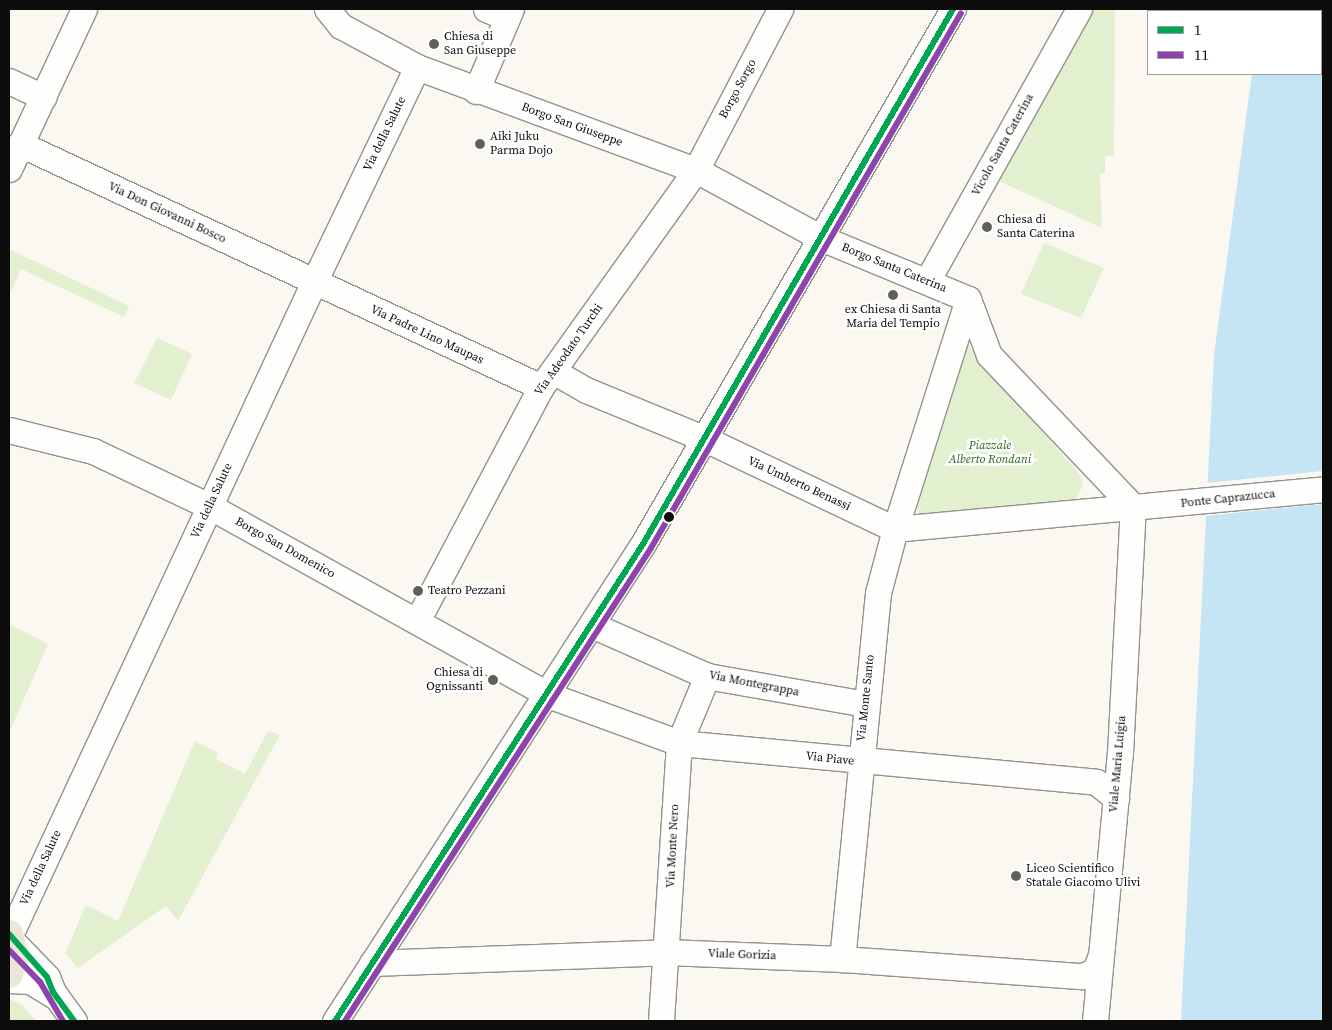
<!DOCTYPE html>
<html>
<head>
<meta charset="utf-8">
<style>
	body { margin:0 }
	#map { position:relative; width:1332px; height:1030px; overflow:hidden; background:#faf8f0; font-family:"Source Serif 4",serif }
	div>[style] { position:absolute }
	.green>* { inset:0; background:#e3f0d0 }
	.water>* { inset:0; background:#c6e5f4 }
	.pier>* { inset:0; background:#faf8f0 }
	.roads { filter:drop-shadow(1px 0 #93928f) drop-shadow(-1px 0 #93928f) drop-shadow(0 1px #93928f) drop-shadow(0 -1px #93928f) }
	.minor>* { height:25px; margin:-12.5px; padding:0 12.5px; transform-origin:12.5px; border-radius:12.5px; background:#fefefd }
	.major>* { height:28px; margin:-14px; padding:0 14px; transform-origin:14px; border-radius:14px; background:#ece6d8 }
	.bus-1>* { height:6px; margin:-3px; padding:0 3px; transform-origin:3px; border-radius:3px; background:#00a651 }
	.bus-2>* { height:6px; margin:-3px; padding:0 3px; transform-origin:3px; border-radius:3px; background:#8e44ad }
	.dots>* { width:14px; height:14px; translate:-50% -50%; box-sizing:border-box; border:2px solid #fff; border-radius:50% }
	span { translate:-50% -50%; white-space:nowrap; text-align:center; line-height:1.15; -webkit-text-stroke:5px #fff; paint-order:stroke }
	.poi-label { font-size:12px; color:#0c0c0c }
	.left { translate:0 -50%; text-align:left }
	.right { translate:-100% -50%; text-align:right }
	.street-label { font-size:12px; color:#0c0c0c }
	.park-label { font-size:12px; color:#2d631c; font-style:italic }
	.frame { position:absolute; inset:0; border:10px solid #0c0c0c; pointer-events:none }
	.legend { position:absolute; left:1147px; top:10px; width:175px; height:65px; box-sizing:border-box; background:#fff; border:1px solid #9e9e9e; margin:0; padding:6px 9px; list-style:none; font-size:15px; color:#0c0c0c }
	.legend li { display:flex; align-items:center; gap:10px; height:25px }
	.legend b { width:25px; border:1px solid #9e9e9e }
</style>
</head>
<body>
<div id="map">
	<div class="green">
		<i style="clip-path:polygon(1087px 9px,1115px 10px,1114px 156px,1105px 156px,1105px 173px,1100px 174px,1102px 228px,994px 179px)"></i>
		<i style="clip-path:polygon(1044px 243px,1104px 268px,1081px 318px,1021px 294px)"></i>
		<i style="clip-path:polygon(9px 249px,129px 306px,124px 317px,21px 269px,9px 295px)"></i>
		<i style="clip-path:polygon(157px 338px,192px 354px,171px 400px,134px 383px)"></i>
		<i style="clip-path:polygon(968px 345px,1080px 475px,1083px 485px,1076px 499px,919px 515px,916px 505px,963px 350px)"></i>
		<i style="clip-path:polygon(9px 624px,48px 644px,9px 733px)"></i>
		<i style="clip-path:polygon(268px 731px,280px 735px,178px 921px,166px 906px,78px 968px,65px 953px,86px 905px,118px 921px,195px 741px,218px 753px,216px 759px,245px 774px)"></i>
		<i style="clip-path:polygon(9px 999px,22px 1005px,35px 1020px,9px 1021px)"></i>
	</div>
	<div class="water">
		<i style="clip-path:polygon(1259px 9px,1323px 9px,1323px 1021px,1181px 1021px,1214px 355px,1252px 74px,1321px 74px,1321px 11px,1259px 11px)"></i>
	</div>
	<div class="pier">
		<i style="clip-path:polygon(1323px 471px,1323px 504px,1204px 516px,1206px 483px)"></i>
	</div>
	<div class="roads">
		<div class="minor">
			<i style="left:327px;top:9px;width:22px;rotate:51deg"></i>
			<i style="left:341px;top:26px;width:86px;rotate:28.3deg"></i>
			<i style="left:417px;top:67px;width:297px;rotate:20.3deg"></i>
			<i style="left:696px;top:170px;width:142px;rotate:28.5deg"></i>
			<i style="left:821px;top:238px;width:159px;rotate:22.5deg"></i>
			<i style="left:486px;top:9px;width:23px;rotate:23deg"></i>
			<i style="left:9px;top:81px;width:38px;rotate:25deg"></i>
			<i style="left:476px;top:91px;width:89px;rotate:-66.9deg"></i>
			<i style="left:20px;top:144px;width:575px;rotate:25deg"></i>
			<i style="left:9px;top:169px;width:177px;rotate:-64.9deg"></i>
			<i style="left:927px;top:281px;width:312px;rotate:-60.8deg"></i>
			<i style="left:968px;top:299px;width:241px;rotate:107.6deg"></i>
			<i style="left:895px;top:529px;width:430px;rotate:-5.3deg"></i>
			<i style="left:968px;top:299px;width:60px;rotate:69.4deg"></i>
			<i style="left:989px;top:355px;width:209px;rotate:46.5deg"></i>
			<i style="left:553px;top:371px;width:38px;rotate:30deg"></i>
			<i style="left:586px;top:390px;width:126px;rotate:22.3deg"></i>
			<i style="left:703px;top:438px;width:212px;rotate:25.4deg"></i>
			<i style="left:895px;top:529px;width:66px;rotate:104.9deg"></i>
			<i style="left:878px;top:593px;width:368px;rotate:95.6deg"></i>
			<i style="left:9px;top:430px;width:87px;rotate:14deg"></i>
			<i style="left:93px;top:451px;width:128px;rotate:25.4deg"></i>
			<i style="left:209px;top:506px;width:388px;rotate:29.1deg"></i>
			<i style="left:548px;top:695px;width:140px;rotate:20.1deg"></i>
			<i style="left:679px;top:743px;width:419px;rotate:5.3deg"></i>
			<i style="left:1096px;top:782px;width:26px;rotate:39deg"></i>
			<i style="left:417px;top:621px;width:265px;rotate:-62.1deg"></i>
			<i style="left:541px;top:387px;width:267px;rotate:-54.5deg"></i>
			<i style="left:696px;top:170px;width:182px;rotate:-62.4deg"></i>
			<i style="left:592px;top:625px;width:126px;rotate:23.9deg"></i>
			<i style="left:707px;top:676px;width:160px;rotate:10deg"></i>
			<i style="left:10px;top:935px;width:720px;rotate:-65.04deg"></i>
			<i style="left:314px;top:282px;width:238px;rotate:-64.4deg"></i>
			<i style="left:13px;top:942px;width:49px;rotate:45.8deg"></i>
			<i style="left:47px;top:977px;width:16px;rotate:68deg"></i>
			<i style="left:53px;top:992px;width:36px;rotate:54deg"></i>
			<i style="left:372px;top:963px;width:294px;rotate:-2.1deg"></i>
			<i style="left:666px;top:952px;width:176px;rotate:2.3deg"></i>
			<i style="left:842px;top:959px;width:241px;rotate:4.1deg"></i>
			<i style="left:1082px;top:976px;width:14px;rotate:-21deg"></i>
			<i style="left:1095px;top:971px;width:15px;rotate:-70deg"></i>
			<i style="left:9px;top:980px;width:21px;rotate:3deg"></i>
			<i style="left:30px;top:981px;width:31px;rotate:31deg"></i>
			<i style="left:335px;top:1021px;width:568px;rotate:-57.15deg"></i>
			<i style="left:643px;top:544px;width:618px;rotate:-59.91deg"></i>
			<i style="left:661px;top:1021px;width:279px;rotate:-86.3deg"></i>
			<i style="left:679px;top:743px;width:73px;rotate:-67.3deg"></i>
			<i style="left:1095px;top:1021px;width:269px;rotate:-84.7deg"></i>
			<i style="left:1120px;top:753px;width:246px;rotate:-87deg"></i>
		</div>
		<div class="major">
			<i style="left:9px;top:934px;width:24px;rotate:75deg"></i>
			<i style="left:15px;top:957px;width:18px;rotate:109deg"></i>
		</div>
	</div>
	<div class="bus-1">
		<i style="left:9px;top:934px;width:57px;rotate:48.5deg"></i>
		<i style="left:47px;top:977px;width:16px;rotate:68deg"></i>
		<i style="left:53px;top:992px;width:36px;rotate:54deg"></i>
		<i style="left:335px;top:1021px;width:568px;rotate:-57.15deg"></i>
		<i style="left:643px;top:544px;width:618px;rotate:-59.91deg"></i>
	</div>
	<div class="bus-2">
		<i style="left:9px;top:950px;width:45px;rotate:45.9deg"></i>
		<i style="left:40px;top:982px;width:45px;rotate:59.5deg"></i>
		<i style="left:345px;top:1021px;width:563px;rotate:-57.1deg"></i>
		<i style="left:651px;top:548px;width:618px;rotate:-59.91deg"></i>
	</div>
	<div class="dots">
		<i style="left:434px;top:44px;background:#5f5f5c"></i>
		<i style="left:480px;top:144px;background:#5f5f5c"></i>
		<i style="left:987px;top:227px;background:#5f5f5c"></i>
		<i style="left:893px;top:295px;background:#5f5f5c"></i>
		<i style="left:669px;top:517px;background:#0c0c0c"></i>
		<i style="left:418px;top:591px;background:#5f5f5c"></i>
		<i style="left:493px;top:680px;background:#5f5f5c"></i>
		<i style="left:1016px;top:876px;background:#5f5f5c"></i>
	</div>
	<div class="poi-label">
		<span class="left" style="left:444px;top:44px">Chiesa di<br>San Giuseppe</span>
		<span class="left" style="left:490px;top:144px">Aiki Juku<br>Parma Dojo</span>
		<span class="left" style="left:997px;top:227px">Chiesa di<br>Santa Caterina</span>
		<span style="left:893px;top:317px">ex Chiesa di Santa<br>Maria del Tempio</span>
		<span class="left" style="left:428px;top:591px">Teatro Pezzani</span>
		<span class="right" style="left:483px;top:680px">Chiesa di<br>Ognissanti</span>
		<span class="left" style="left:1026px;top:876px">Liceo Scientifico<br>Statale Giacomo Ulivi</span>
	</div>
	<div class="street-label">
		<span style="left:738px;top:89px;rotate:-62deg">Borgo Sorgo</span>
		<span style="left:572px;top:125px;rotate:20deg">Borgo San Giuseppe</span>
		<span style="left:385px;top:134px;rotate:-64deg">Via della Salute</span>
		<span style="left:1003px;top:145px;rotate:-61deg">Vicolo Santa Caterina</span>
		<span style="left:167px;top:213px;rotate:25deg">Via Don Giovanni Bosco</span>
		<span style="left:894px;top:268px;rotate:22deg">Borgo Santa Caterina</span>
		<span style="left:427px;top:335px;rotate:25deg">Via Padre Lino Maupas</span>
		<span style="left:569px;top:350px;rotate:-55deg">Via Adeodato Turchi</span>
		<span style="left:799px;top:484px;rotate:25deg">Via Umberto Benassi</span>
		<span style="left:1228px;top:499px;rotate:-6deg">Ponte Caprazucca</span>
		<span style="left:212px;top:501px;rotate:-65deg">Via della Salute</span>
		<span style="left:285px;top:548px;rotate:29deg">Borgo San Domenico</span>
		<span style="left:754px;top:684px;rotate:11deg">Via Montegrappa</span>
		<span style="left:866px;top:698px;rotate:-84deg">Via Monte Santo</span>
		<span style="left:830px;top:759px;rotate:6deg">Via Piave</span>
		<span style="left:1118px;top:764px;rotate:-85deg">Viale Maria Luigia</span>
		<span style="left:673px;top:846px;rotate:-87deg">Via Monte Nero</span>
		<span style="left:41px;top:868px;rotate:-65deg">Via della Salute</span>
		<span style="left:742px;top:955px;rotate:2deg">Viale Gorizia</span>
	</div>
	<div class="park-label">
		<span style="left:990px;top:453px">Piazzale<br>Alberto Rondani</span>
	</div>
	<div class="frame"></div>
	<ul class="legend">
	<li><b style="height:6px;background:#00a651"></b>1</li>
	<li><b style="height:6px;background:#8e44ad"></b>11</li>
	</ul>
</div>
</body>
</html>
